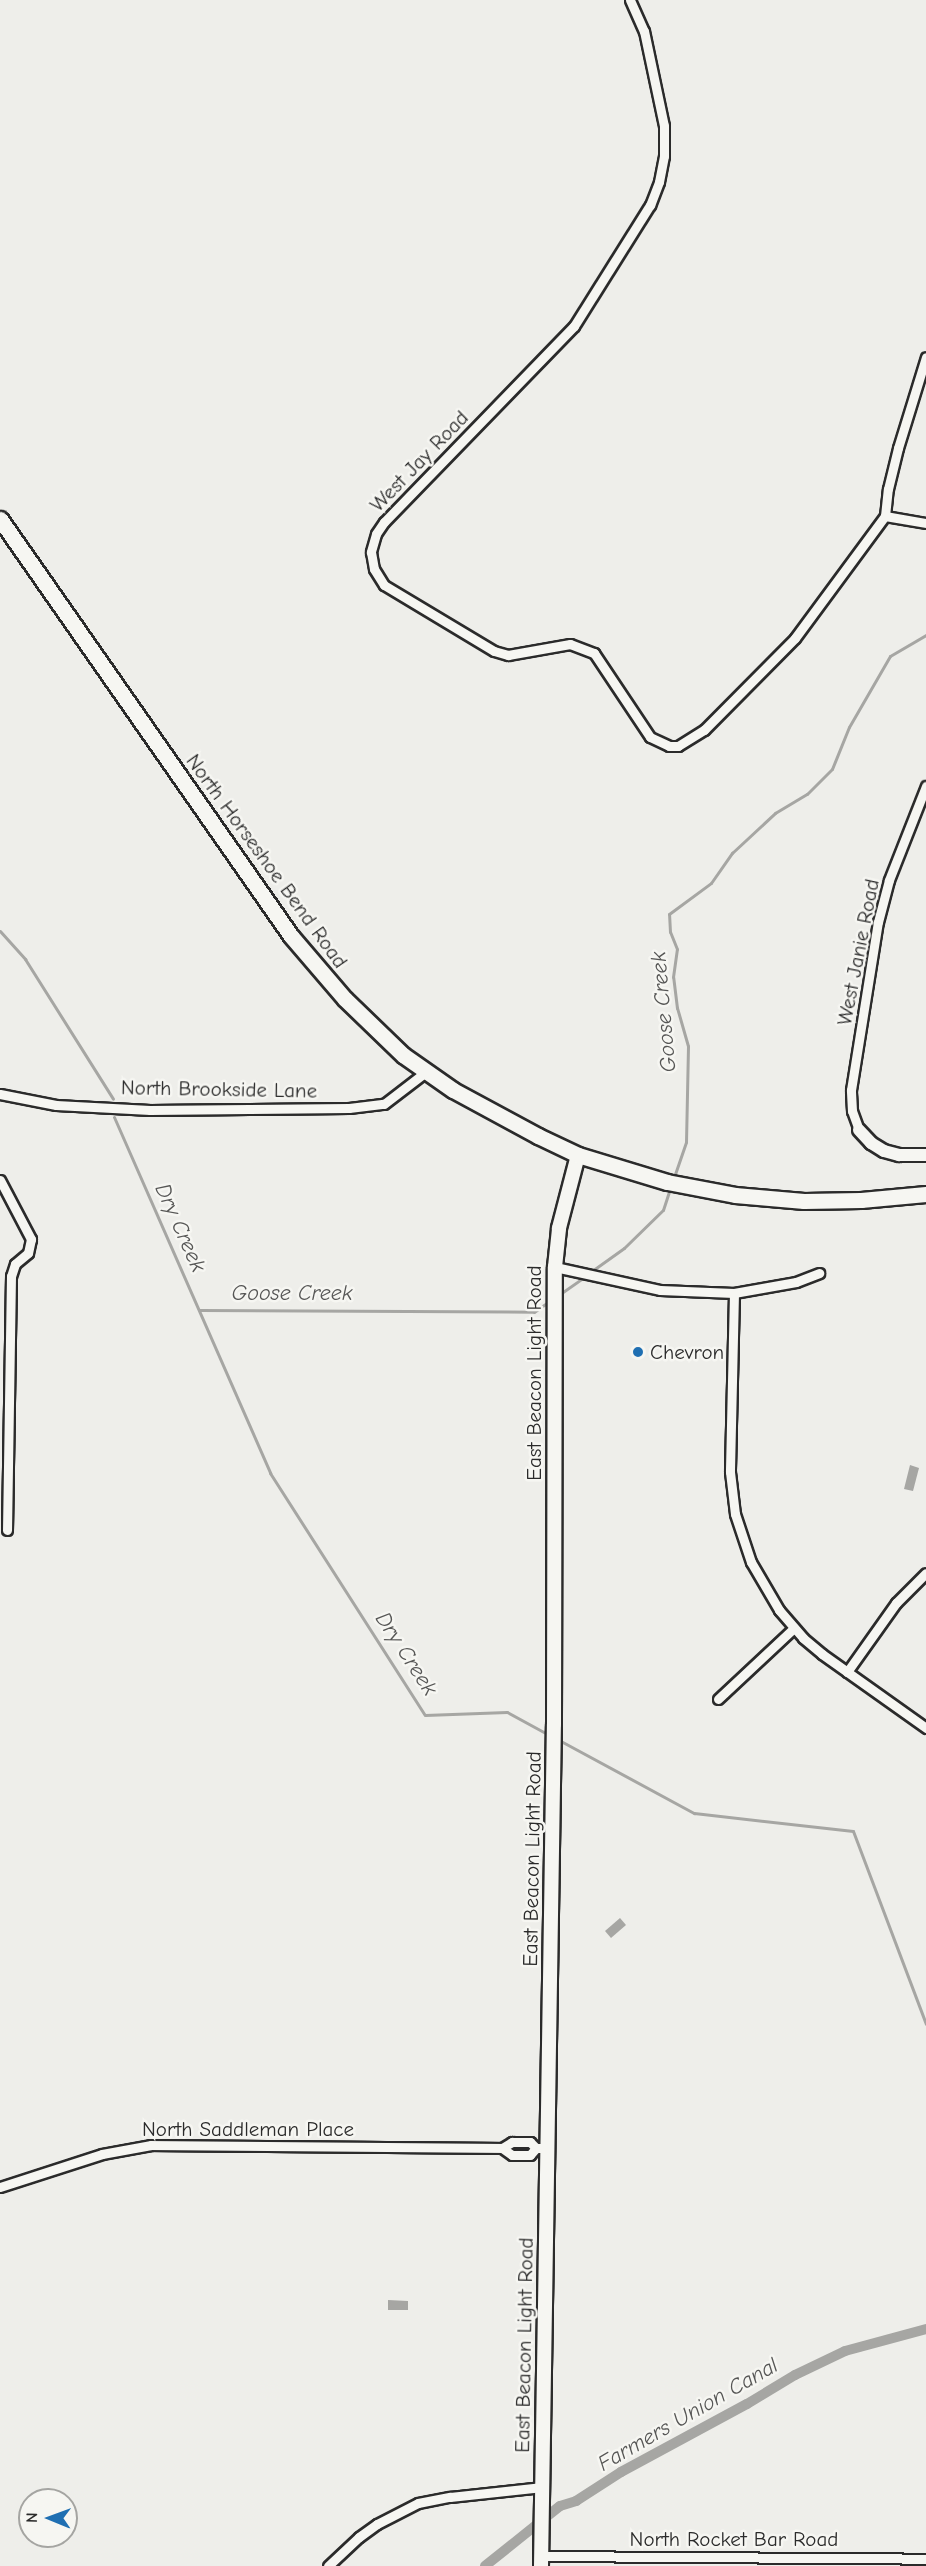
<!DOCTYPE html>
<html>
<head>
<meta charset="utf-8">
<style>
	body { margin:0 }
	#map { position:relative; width:926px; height:2566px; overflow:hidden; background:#eeeeea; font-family:"Comic Neue",sans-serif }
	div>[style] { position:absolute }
	.water>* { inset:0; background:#a6a6a3 }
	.stream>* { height:3px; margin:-1.5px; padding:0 1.5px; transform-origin:1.5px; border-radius:1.5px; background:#a6a6a3 }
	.canal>* { height:10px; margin:-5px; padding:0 5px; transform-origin:5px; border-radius:5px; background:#a6a6a3 }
	.roads { filter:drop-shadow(2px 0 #2b2b2b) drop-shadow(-2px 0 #2b2b2b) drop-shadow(0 2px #2b2b2b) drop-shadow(0 -2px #2b2b2b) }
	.minor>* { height:9px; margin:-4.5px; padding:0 4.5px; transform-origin:4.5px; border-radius:4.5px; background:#f6f6f2 }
	.tertiary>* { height:12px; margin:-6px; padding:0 6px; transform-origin:6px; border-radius:6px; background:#f6f6f2 }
	.secondary>* { height:14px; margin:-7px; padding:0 7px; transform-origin:7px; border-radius:7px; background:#f6f6f2 }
	.trunk>* { height:15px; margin:-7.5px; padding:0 7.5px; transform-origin:7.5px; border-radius:7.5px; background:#f6f6f2 }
	.dots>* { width:16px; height:16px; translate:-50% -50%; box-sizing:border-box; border:3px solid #f6f6f2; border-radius:50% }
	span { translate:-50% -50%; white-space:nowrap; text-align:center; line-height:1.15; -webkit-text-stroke:5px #f6f6f2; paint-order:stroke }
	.street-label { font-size:21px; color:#2b2b2b }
	.poi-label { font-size:21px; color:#2b2b2b }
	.left { translate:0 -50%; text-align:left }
	.water-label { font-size:22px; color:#565655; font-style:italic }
	.north { position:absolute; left:18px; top:2488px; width:60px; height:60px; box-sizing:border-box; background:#f6f6f2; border:2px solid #a5a5a2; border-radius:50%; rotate:271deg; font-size:16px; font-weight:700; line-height:24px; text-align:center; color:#2b2b2b }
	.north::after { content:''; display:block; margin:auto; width:21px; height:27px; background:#1f6fb2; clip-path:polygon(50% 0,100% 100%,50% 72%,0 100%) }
</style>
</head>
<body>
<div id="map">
	<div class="water">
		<i style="clip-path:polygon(910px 1465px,919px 1468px,913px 1491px,904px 1489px)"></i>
		<i style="clip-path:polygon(620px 1918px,626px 1925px,611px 1938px,605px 1931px)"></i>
		<i style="clip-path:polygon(388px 2300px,408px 2301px,408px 2310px,388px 2310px)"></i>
	</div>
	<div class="stream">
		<i style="left:0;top:931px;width:38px;rotate:48deg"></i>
		<i style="left:25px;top:959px;width:165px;rotate:57.8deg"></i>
		<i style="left:114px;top:1117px;width:389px;rotate:66.3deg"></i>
		<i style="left:270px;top:1473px;width:287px;rotate:57.4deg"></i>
		<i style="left:425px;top:1715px;width:82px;rotate:-2.1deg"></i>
		<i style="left:507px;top:1712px;width:48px;rotate:28.7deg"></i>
		<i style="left:674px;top:1177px;width:37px;rotate:-71deg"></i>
		<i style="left:686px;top:1142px;width:96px;rotate:-88.8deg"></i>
		<i style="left:688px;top:1046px;width:40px;rotate:-106deg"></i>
		<i style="left:677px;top:1008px;width:31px;rotate:-97deg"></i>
		<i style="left:673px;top:977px;width:28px;rotate:-82deg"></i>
		<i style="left:677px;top:949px;width:18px;rotate:-112deg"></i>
		<i style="left:670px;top:932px;width:18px;rotate:-93deg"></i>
		<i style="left:669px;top:914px;width:52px;rotate:-36.4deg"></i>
		<i style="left:711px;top:883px;width:37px;rotate:-55deg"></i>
		<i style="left:732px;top:853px;width:59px;rotate:-42.9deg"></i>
		<i style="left:775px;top:813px;width:37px;rotate:-31deg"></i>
		<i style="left:807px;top:794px;width:35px;rotate:-45deg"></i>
		<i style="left:832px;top:769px;width:45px;rotate:-68deg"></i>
		<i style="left:849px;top:727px;width:82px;rotate:-60deg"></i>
		<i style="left:890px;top:656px;width:42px;rotate:-30.3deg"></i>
		<i style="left:589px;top:1273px;width:43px;rotate:-35.5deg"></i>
		<i style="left:624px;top:1248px;width:54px;rotate:-44.3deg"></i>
		<i style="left:663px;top:1210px;width:25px;rotate:-72deg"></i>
		<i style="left:560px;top:1294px;width:29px;rotate:-35deg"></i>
		<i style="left:200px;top:1310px;width:334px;rotate:0.3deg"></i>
		<i style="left:534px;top:1312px;width:19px;rotate:-35deg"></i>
		<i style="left:557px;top:1739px;width:156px;rotate:28.4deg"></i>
		<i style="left:694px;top:1813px;width:160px;rotate:6.5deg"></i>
		<i style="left:853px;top:1831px;width:206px;rotate:69.3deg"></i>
	</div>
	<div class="canal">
		<i style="left:485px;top:2566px;width:96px;rotate:-38.7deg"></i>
		<i style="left:560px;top:2506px;width:17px;rotate:-17deg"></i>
		<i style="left:576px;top:2501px;width:54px;rotate:-32.8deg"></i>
		<i style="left:621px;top:2472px;width:143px;rotate:-28.4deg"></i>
		<i style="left:747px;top:2404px;width:56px;rotate:-31.1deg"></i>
		<i style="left:795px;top:2375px;width:55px;rotate:-25.6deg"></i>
		<i style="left:845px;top:2351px;width:84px;rotate:-15.2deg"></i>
	</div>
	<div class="roads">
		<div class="minor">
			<i style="left:630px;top:0;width:34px;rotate:66deg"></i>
			<i style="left:644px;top:31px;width:97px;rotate:78.1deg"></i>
			<i style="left:664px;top:126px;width:30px;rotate:90deg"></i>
			<i style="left:664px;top:156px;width:26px;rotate:101deg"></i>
			<i style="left:659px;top:182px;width:25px;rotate:111deg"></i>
			<i style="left:650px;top:205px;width:143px;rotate:122.1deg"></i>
			<i style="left:574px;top:326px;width:273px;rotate:134.1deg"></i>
			<i style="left:384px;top:522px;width:14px;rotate:124deg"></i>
			<i style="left:376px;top:534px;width:19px;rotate:106deg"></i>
			<i style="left:371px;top:552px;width:17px;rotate:80deg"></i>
			<i style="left:374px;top:569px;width:19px;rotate:58deg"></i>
			<i style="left:384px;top:585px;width:128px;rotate:31deg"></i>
			<i style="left:494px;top:651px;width:15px;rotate:16deg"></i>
			<i style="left:508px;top:655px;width:63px;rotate:-10.1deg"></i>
			<i style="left:570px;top:644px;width:26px;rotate:21deg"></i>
			<i style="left:594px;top:653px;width:101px;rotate:56.3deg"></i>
			<i style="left:650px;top:737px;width:21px;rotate:25deg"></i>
			<i style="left:669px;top:746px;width:9px"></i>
			<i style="left:678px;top:746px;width:31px;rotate:-32deg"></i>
			<i style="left:704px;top:730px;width:129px;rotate:-45.3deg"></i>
			<i style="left:795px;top:638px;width:152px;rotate:-53.6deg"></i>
			<i style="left:885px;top:516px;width:27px;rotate:-84deg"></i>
			<i style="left:888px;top:489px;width:42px;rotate:-76.3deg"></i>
			<i style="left:898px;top:448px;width:95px;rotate:-72.9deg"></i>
			<i style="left:885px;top:516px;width:42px;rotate:9.7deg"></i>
			<i style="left:0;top:1094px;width:57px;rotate:11.1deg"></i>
			<i style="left:56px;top:1105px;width:94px;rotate:3deg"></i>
			<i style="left:150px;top:1110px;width:199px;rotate:-0.6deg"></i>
			<i style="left:349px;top:1108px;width:35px;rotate:-7deg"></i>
			<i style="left:384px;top:1104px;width:54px;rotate:-37.5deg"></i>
			<i style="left:859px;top:1130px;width:20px;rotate:-110deg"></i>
			<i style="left:852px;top:1111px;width:21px;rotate:-93deg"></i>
			<i style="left:851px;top:1090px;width:170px;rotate:-80.9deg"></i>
			<i style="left:878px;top:922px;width:43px;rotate:-75.3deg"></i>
			<i style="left:889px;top:880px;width:101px;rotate:-68.5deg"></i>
			<i style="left:0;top:1180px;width:67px;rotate:62.3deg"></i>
			<i style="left:31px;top:1239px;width:14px;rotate:102deg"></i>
			<i style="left:28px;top:1253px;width:17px;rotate:140deg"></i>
			<i style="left:15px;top:1264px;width:13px;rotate:108deg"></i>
			<i style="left:11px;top:1276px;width:254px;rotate:90.9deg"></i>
			<i style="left:555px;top:1267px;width:107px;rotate:12.4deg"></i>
			<i style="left:660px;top:1290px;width:74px;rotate:2.3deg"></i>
			<i style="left:734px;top:1293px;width:63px;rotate:-10.1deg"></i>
			<i style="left:796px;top:1282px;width:25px;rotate:-21deg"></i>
			<i style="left:734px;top:1293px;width:179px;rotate:91.3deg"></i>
			<i style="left:730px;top:1472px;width:42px;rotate:83.2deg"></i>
			<i style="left:735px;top:1514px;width:51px;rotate:71.6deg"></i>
			<i style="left:751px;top:1562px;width:56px;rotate:59.7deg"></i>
			<i style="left:779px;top:1610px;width:37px;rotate:49deg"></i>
			<i style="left:803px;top:1638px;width:25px;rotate:40deg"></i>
			<i style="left:822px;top:1654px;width:128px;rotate:35.4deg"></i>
			<i style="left:847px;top:1672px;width:85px;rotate:-54.6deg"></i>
			<i style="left:896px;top:1603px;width:42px;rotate:-45deg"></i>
			<i style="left:718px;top:1699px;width:104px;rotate:-43.1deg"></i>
			<i style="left:536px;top:2148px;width:9px;rotate:131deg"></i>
			<i style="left:530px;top:2155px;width:18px;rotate:180deg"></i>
			<i style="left:512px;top:2155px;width:12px;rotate:-145deg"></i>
			<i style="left:502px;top:2148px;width:12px;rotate:-31deg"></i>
			<i style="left:512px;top:2142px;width:18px"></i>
			<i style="left:530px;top:2142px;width:8px;rotate:45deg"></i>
			<i style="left:536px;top:2148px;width:12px"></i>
			<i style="left:0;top:2187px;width:107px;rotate:-17.9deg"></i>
			<i style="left:102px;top:2154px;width:50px;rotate:-10.4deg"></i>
			<i style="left:151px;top:2145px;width:351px;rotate:0.5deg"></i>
			<i style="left:542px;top:2556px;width:384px;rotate:0.4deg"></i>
			<i style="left:328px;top:2566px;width:42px;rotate:-43.1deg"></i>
			<i style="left:359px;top:2537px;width:22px;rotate:-36deg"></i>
			<i style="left:377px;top:2524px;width:46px;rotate:-27.1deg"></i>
			<i style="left:418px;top:2503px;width:33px;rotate:-11deg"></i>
			<i style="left:450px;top:2497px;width:93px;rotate:-6.2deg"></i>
		</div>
		<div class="tertiary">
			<i style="left:859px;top:1130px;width:18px;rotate:47deg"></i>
			<i style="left:871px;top:1143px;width:15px;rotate:32deg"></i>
			<i style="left:884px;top:1151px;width:16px;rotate:15deg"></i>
			<i style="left:899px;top:1155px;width:27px"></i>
		</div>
		<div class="secondary">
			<i style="left:541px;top:2566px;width:842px;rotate:-89.12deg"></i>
			<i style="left:554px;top:1724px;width:457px;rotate:-89.9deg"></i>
			<i style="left:555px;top:1267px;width:39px;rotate:-84deg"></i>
			<i style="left:559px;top:1228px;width:75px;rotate:-75.4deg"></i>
		</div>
		<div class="trunk">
			<i style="left:0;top:519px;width:508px;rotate:55.09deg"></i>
			<i style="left:291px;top:936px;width:83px;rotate:49.4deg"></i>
			<i style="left:345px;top:999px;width:81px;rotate:44deg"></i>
			<i style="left:403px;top:1055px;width:61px;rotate:35deg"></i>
			<i style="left:453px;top:1090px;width:97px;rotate:28.4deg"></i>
			<i style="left:538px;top:1136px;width:44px;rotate:25.4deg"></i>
			<i style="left:578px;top:1155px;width:93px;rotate:16.9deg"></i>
			<i style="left:667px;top:1182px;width:69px;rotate:10.8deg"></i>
			<i style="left:735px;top:1195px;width:69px;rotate:5deg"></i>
			<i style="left:804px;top:1201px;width:57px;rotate:-1deg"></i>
			<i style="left:861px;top:1200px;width:65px;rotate:-5.3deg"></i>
		</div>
	</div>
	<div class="dots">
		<i style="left:638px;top:1352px;background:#1f6fb2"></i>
	</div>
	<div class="street-label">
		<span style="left:419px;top:461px;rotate:-46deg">West Jay Road</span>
		<span style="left:267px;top:861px;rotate:54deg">North Horseshoe Bend Road</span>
		<span style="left:858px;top:952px;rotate:-79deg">West Janie Road</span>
		<span style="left:219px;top:1089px;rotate:1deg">North Brookside Lane</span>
		<span style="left:534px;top:1373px;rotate:-90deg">East Beacon Light Road</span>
		<span style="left:532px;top:1859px;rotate:-89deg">East Beacon Light Road</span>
		<span style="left:248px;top:2129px">North Saddleman Place</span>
		<span style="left:524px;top:2345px;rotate:-89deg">East Beacon Light Road</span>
		<span style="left:734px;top:2539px">North Rocket Bar Road</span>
	</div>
	<div class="poi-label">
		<span class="left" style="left:650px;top:1352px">Chevron</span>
	</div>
	<div class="water-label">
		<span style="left:664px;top:1012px;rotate:-95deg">Goose Creek</span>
		<span style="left:180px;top:1228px;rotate:66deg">Dry Creek</span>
		<span style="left:292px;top:1294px">Goose Creek</span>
		<span style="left:406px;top:1654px;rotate:57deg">Dry Creek</span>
		<span style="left:688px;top:2415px;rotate:-30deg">Farmers Union Canal</span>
	</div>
	<div class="north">N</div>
</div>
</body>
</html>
